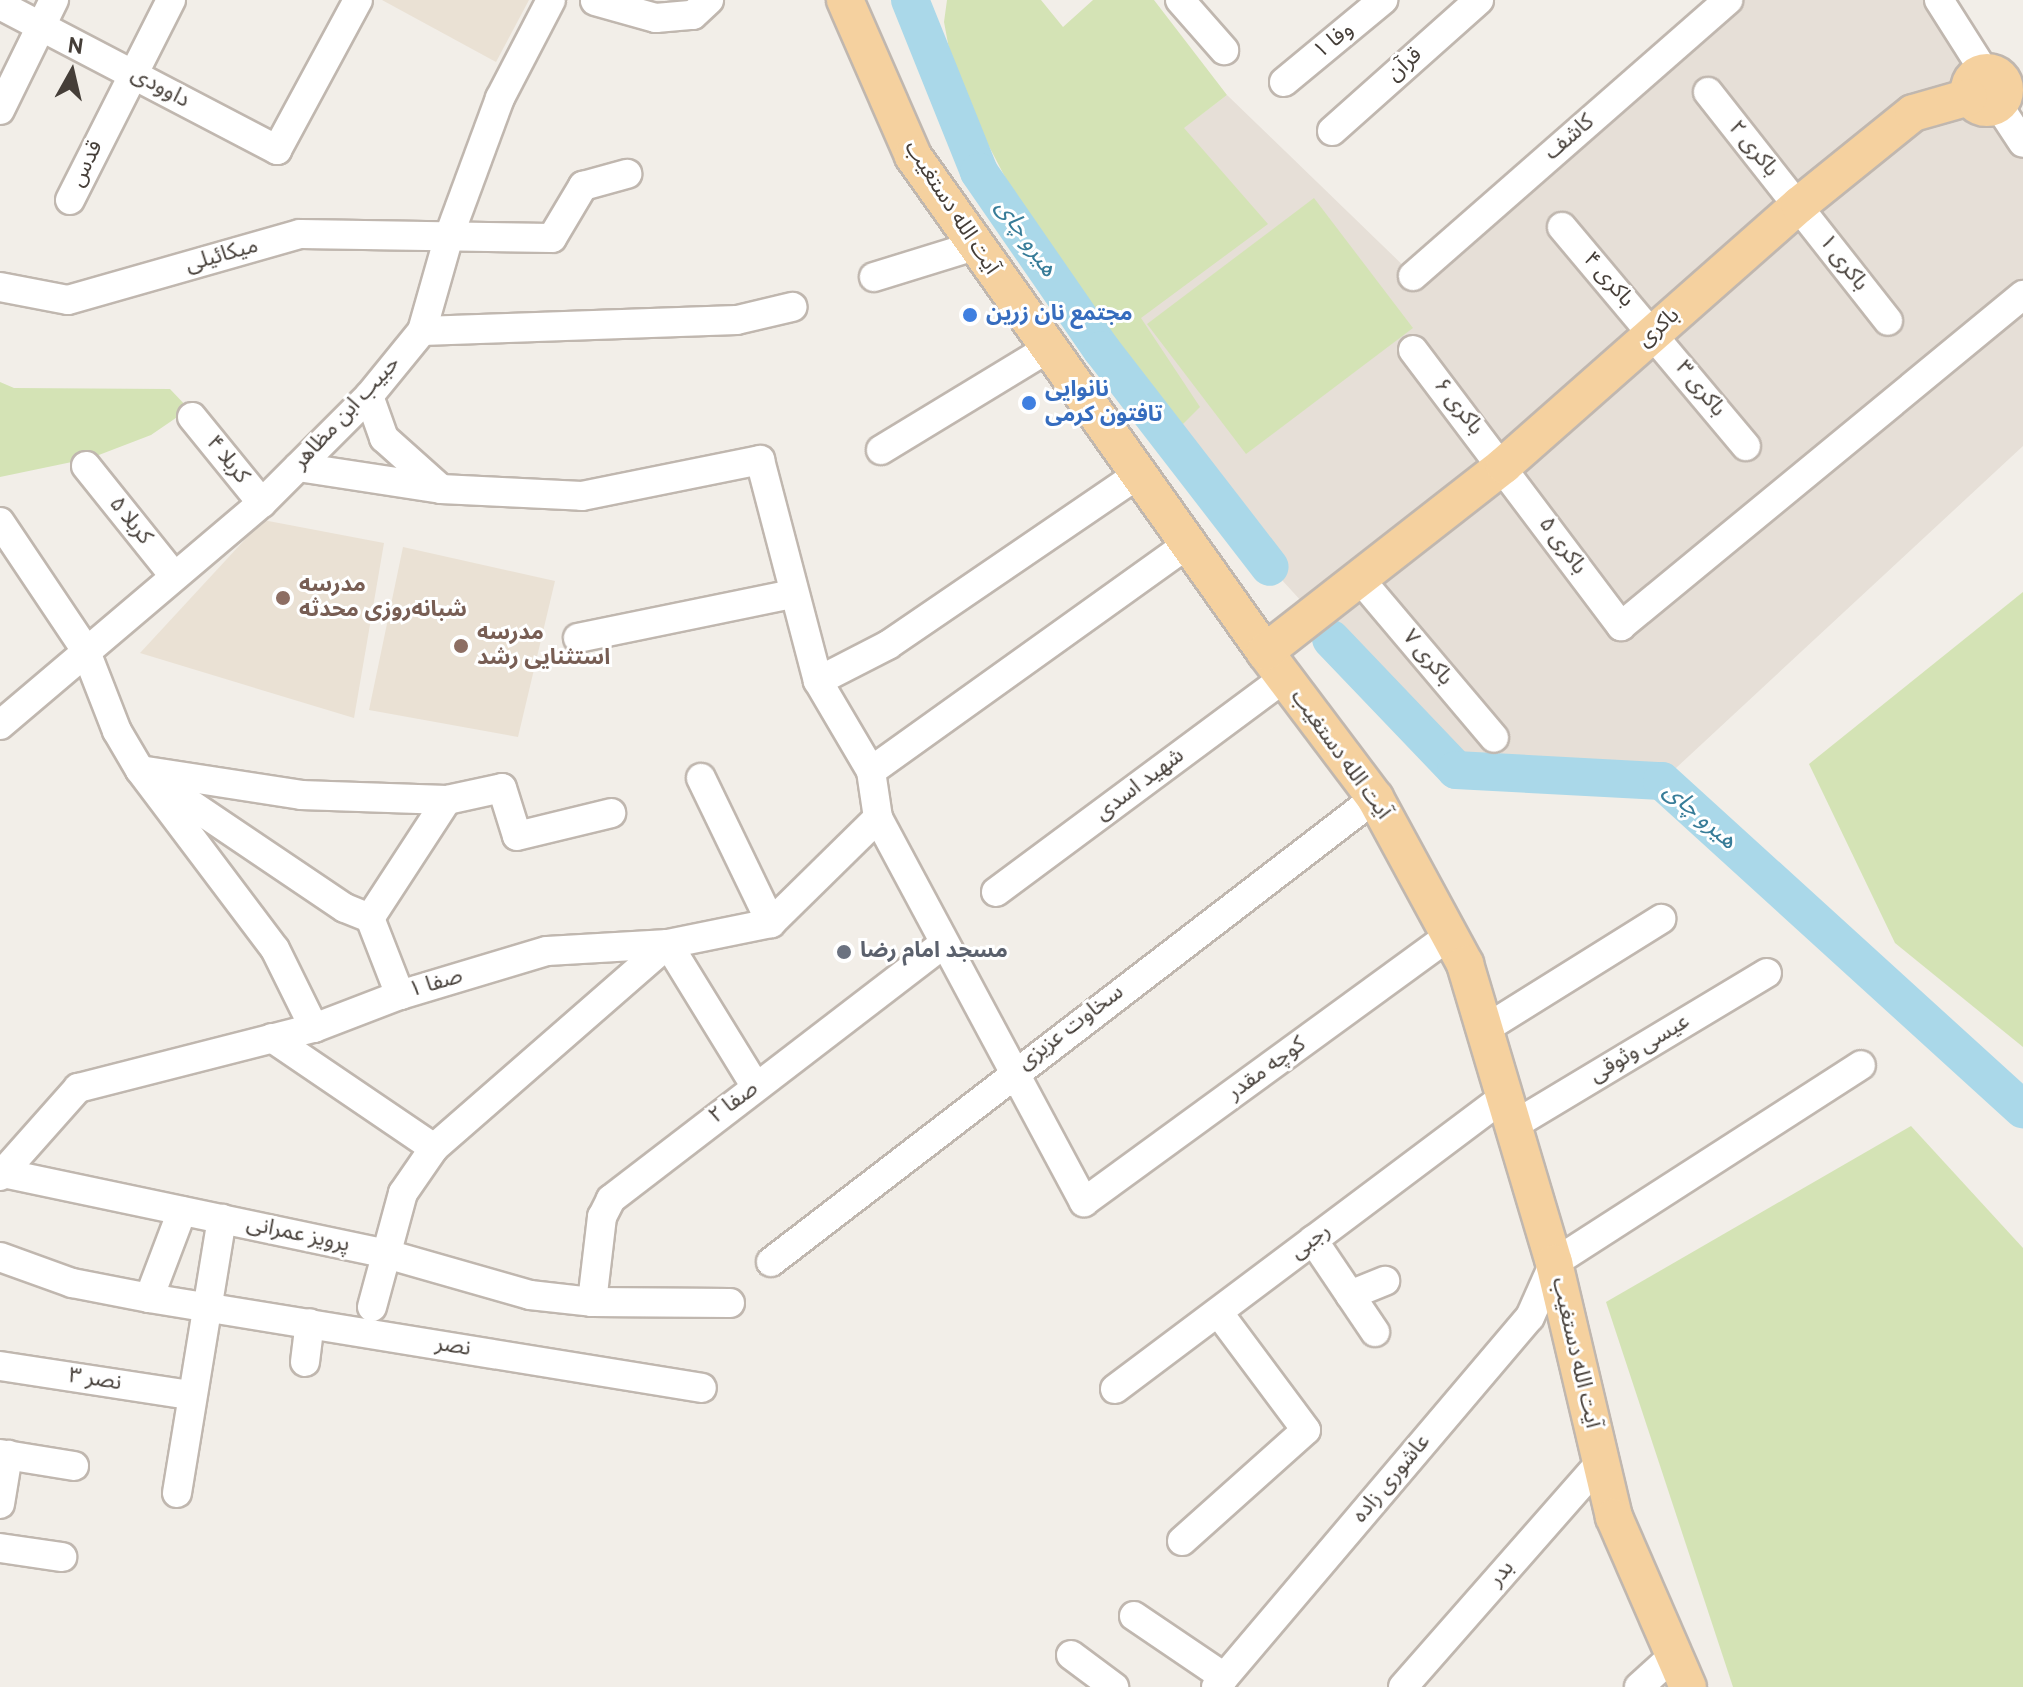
<!DOCTYPE html>
<html>
<head>
<meta charset="utf-8">
<style>
	body { margin:0 }
	#map { position:relative; width:2023px; height:1687px; overflow:hidden; background:#f2eee8; font-family:Overpass,"Noto Sans Arabic",sans-serif }
	div>[style] { position:absolute }
	.residential>* { inset:0; background:#e6dfd7 }
	.education>* { inset:0; background:#eae1d4 }
	.green>* { inset:0; background:#d4e3b5 }
	.river>* { height:38px; margin:-19px; padding:0 19px; transform-origin:19px; border-radius:19px; background:#aad8e9 }
	.roads { filter:drop-shadow(2px 0 #c0b7af) drop-shadow(-2px 0 #c0b7af) drop-shadow(0 2px #c0b7af) drop-shadow(0 -2px #c0b7af) }
	.minor>* { height:28px; margin:-14px; padding:0 14px; transform-origin:14px; border-radius:14px; background:#fff }
	.major>* { height:36px; margin:-18px; padding:0 18px; transform-origin:18px; border-radius:18px; background:#f5d19f }
	.major>.ring { margin:-18px; padding:0; box-sizing:content-box; background:none; border:36px solid #f5d19f; border-radius:50% }
	.dots>* { width:22px; height:22px; translate:-50% -50%; box-sizing:border-box; border:4px solid #fff; border-radius:50% }
	span { translate:-50% -50%; white-space:nowrap; text-align:center; line-height:1.15; -webkit-text-stroke:6px #fff; paint-order:stroke }
	.street-label { font-size:22px; color:#453e38 }
	.shop-label { font-size:22px; color:#366cbe; font-weight:700 }
	.left { translate:0 -50%; text-align:left }
	.education-label { font-size:22px; color:#785e54; font-weight:700 }
	.worship-label { font-size:22px; color:#5b616d; font-weight:700 }
	.water-label { font-size:24px; color:#377c98; font-style:italic }
	.north { position:absolute; left:32px; top:32px; width:80px; height:80px; -webkit-text-stroke:6px #fff; paint-order:stroke; rotate:8deg; font-size:22px; font-weight:700; line-height:32px; text-align:center; color:#453e38 }
	.north::after { content:''; display:block; margin:auto; width:28px; height:36px; background:#453e38; clip-path:polygon(50% 0,100% 100%,50% 72%,0 100%) }
</style>
</head>
<body>
<div id="map">
	<div class="residential">
		<i style="clip-path:polygon(1728px 0,1937px 0,2023px 139px,2023px 446px,1662px 781px,1456px 770px,1270px 567px,1074px 310px,1183px 128px,1227px 95px,1413px 275px)"></i>
	</div>
	<div class="education">
		<i style="clip-path:polygon(382px 0,529px 0,496px 62px)"></i>
		<i style="clip-path:polygon(263px 520px,384px 543px,354px 718px,140px 653px)"></i>
		<i style="clip-path:polygon(403px 547px,555px 581px,518px 737px,369px 710px)"></i>
	</div>
	<div class="green">
		<i style="clip-path:polygon(947px 0,1041px 0,1063px 27px,1093px 0,1154px 0,1227px 95px,1184px 128px,1268px 224px,1141px 318px,1200px 407px,1176px 431px,1029px 223px,955px 81px,944px 22px)"></i>
		<i style="clip-path:polygon(1314px 198px,1413px 328px,1246px 454px,1147px 324px)"></i>
		<i style="clip-path:polygon(0 382px,14px 388px,170px 389px,189px 409px,151px 435px,91px 458px,0 477px)"></i>
		<i style="clip-path:polygon(2023px 592px,2023px 1047px,1895px 943px,1809px 764px)"></i>
		<i style="clip-path:polygon(1911px 1126px,2023px 1248px,2023px 1687px,1733px 1687px,1606px 1302px)"></i>
	</div>
	<div class="river">
		<i style="left:910px;top:0;width:185px;rotate:68.1deg"></i>
		<i style="left:979px;top:172px;width:216px;rotate:55.4deg"></i>
		<i style="left:1102px;top:350px;width:274px;rotate:52.3deg"></i>
		<i style="left:1331px;top:639px;width:181px;rotate:46.3deg"></i>
		<i style="left:1456px;top:770px;width:206px;rotate:3.1deg"></i>
		<i style="left:1662px;top:781px;width:488px;rotate:42.3deg"></i>
	</div>
	<div class="roads">
		<div class="minor">
			<i style="left:1180px;top:0;width:67px;rotate:48.7deg"></i>
			<i style="left:1939px;top:0;width:84px;rotate:57.6deg"></i>
			<i style="left:595px;top:1px;width:63px;rotate:15.6deg"></i>
			<i style="left:656px;top:18px;width:37px;rotate:-5deg"></i>
			<i style="left:693px;top:15px;width:22px;rotate:-43deg"></i>
			<i style="left:0;top:5px;width:313px;rotate:27.6deg"></i>
			<i style="left:277px;top:150px;width:170px;rotate:-61.6deg"></i>
			<i style="left:1284px;top:82px;width:129px;rotate:-39.6deg"></i>
			<i style="left:1708px;top:92px;width:291px;rotate:51.8deg"></i>
			<i style="left:1998px;top:105px;width:45px;rotate:56.7deg"></i>
			<i style="left:0;top:110px;width:123px;rotate:-63.9deg"></i>
			<i style="left:1332px;top:131px;width:197px;rotate:-41.7deg"></i>
			<i style="left:70px;top:200px;width:224px;rotate:-63.2deg"></i>
			<i style="left:1562px;top:227px;width:286px;rotate:50deg"></i>
			<i style="left:1413px;top:276px;width:419px;rotate:-41.2deg"></i>
			<i style="left:874px;top:277px;width:105px;rotate:-17.2deg"></i>
			<i style="left:0;top:287px;width:69px;rotate:10.8deg"></i>
			<i style="left:68px;top:300px;width:241px;rotate:-15.9deg"></i>
			<i style="left:300px;top:234px;width:252px;rotate:0.9deg"></i>
			<i style="left:552px;top:238px;width:61px;rotate:-59.2deg"></i>
			<i style="left:583px;top:186px;width:46px;rotate:-15.3deg"></i>
			<i style="left:422px;top:331px;width:315px;rotate:-2deg"></i>
			<i style="left:737px;top:320px;width:57px;rotate:-13.3deg"></i>
			<i style="left:1413px;top:350px;width:346px;rotate:53deg"></i>
			<i style="left:1621px;top:626px;width:521px;rotate:-39.47deg"></i>
			<i style="left:369px;top:396px;width:45px;rotate:70.3deg"></i>
			<i style="left:384px;top:438px;width:75px;rotate:41.8deg"></i>
			<i style="left:192px;top:417px;width:111px;rotate:50.9deg"></i>
			<i style="left:881px;top:450px;width:197px;rotate:-31.3deg"></i>
			<i style="left:86px;top:466px;width:141px;rotate:51.3deg"></i>
			<i style="left:298px;top:467px;width:145px;rotate:8.7deg"></i>
			<i style="left:441px;top:489px;width:141px;rotate:2.8deg"></i>
			<i style="left:582px;top:496px;width:182px;rotate:-11.4deg"></i>
			<i style="left:760px;top:460px;width:228px;rotate:75.3deg"></i>
			<i style="left:818px;top:681px;width:104px;rotate:59.5deg"></i>
			<i style="left:871px;top:771px;width:48px;rotate:81.5deg"></i>
			<i style="left:878px;top:818px;width:436px;rotate:61.8deg"></i>
			<i style="left:1084px;top:1202px;width:453px;rotate:-36.1deg"></i>
			<i style="left:0;top:522px;width:153px;rotate:56.2deg"></i>
			<i style="left:85px;top:649px;width:88px;rotate:68.7deg"></i>
			<i style="left:117px;top:731px;width:45px;rotate:59.5deg"></i>
			<i style="left:140px;top:770px;width:224px;rotate:53deg"></i>
			<i style="left:275px;top:949px;width:88px;rotate:63.7deg"></i>
			<i style="left:1359px;top:578px;width:209px;rotate:49.8deg"></i>
			<i style="left:578px;top:638px;width:219px;rotate:-11.6deg"></i>
			<i style="left:818px;top:681px;width:79px;rotate:-27.2deg"></i>
			<i style="left:888px;top:645px;width:304px;rotate:-34.3deg"></i>
			<i style="left:0;top:725px;width:343px;rotate:-40.3deg"></i>
			<i style="left:262px;top:503px;width:151px;rotate:-45deg"></i>
			<i style="left:369px;top:396px;width:84px;rotate:-50.8deg"></i>
			<i style="left:422px;top:331px;width:99px;rotate:-74.1deg"></i>
			<i style="left:449px;top:236px;width:147px;rotate:-69.7deg"></i>
			<i style="left:500px;top:98px;width:110px;rotate:-62.5deg"></i>
			<i style="left:140px;top:770px;width:163px;rotate:8.8deg"></i>
			<i style="left:301px;top:795px;width:146px;rotate:2deg"></i>
			<i style="left:447px;top:800px;width:56px;rotate:-12.3deg"></i>
			<i style="left:502px;top:788px;width:50px;rotate:72.6deg"></i>
			<i style="left:517px;top:836px;width:97px;rotate:-13.7deg"></i>
			<i style="left:871px;top:771px;width:390px;rotate:-35.6deg"></i>
			<i style="left:701px;top:778px;width:161px;rotate:64.2deg"></i>
			<i style="left:158px;top:782px;width:225px;rotate:34deg"></i>
			<i style="left:345px;top:908px;width:27px;rotate:22deg"></i>
			<i style="left:370px;top:918px;width:83px;rotate:68.7deg"></i>
			<i style="left:996px;top:892px;width:359px;rotate:-36.6deg"></i>
			<i style="left:370px;top:918px;width:141px;rotate:-56.9deg"></i>
			<i style="left:1485px;top:1029px;width:208px;rotate:-32deg"></i>
			<i style="left:272px;top:1038px;width:196px;rotate:34.2deg"></i>
			<i style="left:434px;top:1148px;width:310px;rotate:-41.1deg"></i>
			<i style="left:668px;top:944px;width:168px;rotate:58.4deg"></i>
			<i style="left:1514px;top:1125px;width:295px;rotate:-31deg"></i>
			<i style="left:3px;top:1173px;width:388px;rotate:11.9deg"></i>
			<i style="left:383px;top:1253px;width:153px;rotate:15.9deg"></i>
			<i style="left:530px;top:1295px;width:62px;rotate:6.4deg"></i>
			<i style="left:592px;top:1302px;width:138px;rotate:0.4deg"></i>
			<i style="left:0;top:1176px;width:118px;rotate:-48.4deg"></i>
			<i style="left:78px;top:1088px;width:244px;rotate:-14.3deg"></i>
			<i style="left:314px;top:1028px;width:92px;rotate:-21deg"></i>
			<i style="left:400px;top:995px;width:153px;rotate:-16.7deg"></i>
			<i style="left:547px;top:951px;width:121px;rotate:-3.3deg"></i>
			<i style="left:668px;top:944px;width:105px;rotate:-11.5deg"></i>
			<i style="left:771px;top:923px;width:150px;rotate:-44.5deg"></i>
			<i style="left:1313px;top:1240px;width:111px;rotate:56deg"></i>
			<i style="left:0;top:1257px;width:77px;rotate:19.9deg"></i>
			<i style="left:72px;top:1283px;width:78px;rotate:11deg"></i>
			<i style="left:149px;top:1298px;width:560px;rotate:9.24deg"></i>
			<i style="left:771px;top:1262px;width:762px;rotate:-37.53deg"></i>
			<i style="left:1350px;top:1295px;width:38px;rotate:-22deg"></i>
			<i style="left:149px;top:1298px;width:93px;rotate:-69.2deg"></i>
			<i style="left:592px;top:1302px;width:86px;rotate:-83.3deg"></i>
			<i style="left:602px;top:1217px;width:20px;rotate:-63deg"></i>
			<i style="left:611px;top:1199px;width:419px;rotate:-37.5deg"></i>
			<i style="left:372px;top:1307px;width:118px;rotate:-74.8deg"></i>
			<i style="left:403px;top:1193px;width:55px;rotate:-55.4deg"></i>
			<i style="left:305px;top:1362px;width:39px;rotate:-83deg"></i>
			<i style="left:0;top:1366px;width:191px;rotate:8.7deg"></i>
			<i style="left:1115px;top:1389px;width:489px;rotate:-36.9deg"></i>
			<i style="left:0;top:1454px;width:75px;rotate:9.2deg"></i>
			<i style="left:177px;top:1493px;width:278px;rotate:-80.7deg"></i>
			<i style="left:0;top:1504px;width:50px;rotate:-80.7deg"></i>
			<i style="left:1182px;top:1541px;width:166px;rotate:-41.8deg"></i>
			<i style="left:1306px;top:1430px;width:147px;rotate:-126.7deg"></i>
			<i style="left:0;top:1548px;width:63px;rotate:8.3deg"></i>
			<i style="left:1134px;top:1616px;width:109px;rotate:34.1deg"></i>
			<i style="left:1071px;top:1655px;width:54px;rotate:36.7deg"></i>
			<i style="left:1216px;top:1687px;width:485px;rotate:-49.7deg"></i>
			<i style="left:1530px;top:1317px;width:59px;rotate:-66deg"></i>
			<i style="left:1554px;top:1263px;width:365px;rotate:-32.8deg"></i>
			<i style="left:1403px;top:1687px;width:300px;rotate:-48.7deg"></i>
			<i style="left:1639px;top:1687px;width:45px;rotate:-42.3deg"></i>
		</div>
		<div class="major">
			<i style="left:845px;top:0;width:170px;rotate:66.4deg"></i>
			<i style="left:913px;top:156px;width:608px;rotate:54.64deg"></i>
			<i style="left:1265px;top:652px;width:183px;rotate:53deg"></i>
			<i style="left:1375px;top:798px;width:189px;rotate:61.5deg"></i>
			<i style="left:1465px;top:964px;width:312px;rotate:73.4deg"></i>
			<i style="left:1554px;top:1263px;width:261px;rotate:76.7deg"></i>
			<i style="left:1614px;top:1517px;width:185px;rotate:66.5deg"></i>
			<i class="ring" style="left:1969px;top:72px;width:0;height:0"></i>
			<i style="left:1265px;top:652px;width:303px;rotate:-38deg"></i>
			<i style="left:1504px;top:465px;width:393px;rotate:-41.4deg"></i>
			<i style="left:1799px;top:205px;width:146px;rotate:-38.9deg"></i>
			<i style="left:1913px;top:113px;width:58px;rotate:-15.9deg"></i>
		</div>
	</div>
	<div class="dots">
		<i style="left:970px;top:315px;background:#3f7fe0"></i>
		<i style="left:1029px;top:403px;background:#3f7fe0"></i>
		<i style="left:283px;top:598px;background:#8d6e63"></i>
		<i style="left:461px;top:646px;background:#8d6e63"></i>
		<i style="left:844px;top:952px;background:#6b7280"></i>
	</div>
	<div class="street-label">
		<span style="left:1334px;top:41px;rotate:-39deg">وفا ۱</span>
		<span style="left:1405px;top:65px;rotate:-42deg">قرآن</span>
		<span style="left:160px;top:88px;rotate:28deg">داوودی</span>
		<span style="left:1570px;top:138px;rotate:-41deg">کاشف</span>
		<span style="left:1753px;top:149px;rotate:51deg">باکری ۲</span>
		<span style="left:87px;top:164px;rotate:-64deg">قدس</span>
		<span style="left:951px;top:208px;rotate:57deg">آیت الله دستغیب</span>
		<span style="left:222px;top:256px;rotate:-16deg">میکائیلی</span>
		<span style="left:1843px;top:263px;rotate:52deg">باکری ۱</span>
		<span style="left:1608px;top:280px;rotate:49deg">باکری ۴</span>
		<span style="left:1659px;top:328px;rotate:-41deg">باکری</span>
		<span style="left:1700px;top:389px;rotate:51deg">باکری ۳</span>
		<span style="left:1458px;top:407px;rotate:52deg">باکری ۶</span>
		<span style="left:347px;top:413px;rotate:-47deg">حبیب ابن مظاهر</span>
		<span style="left:227px;top:460px;rotate:51deg">کربلا ۴</span>
		<span style="left:130px;top:521px;rotate:51deg">کربلا ۵</span>
		<span style="left:1562px;top:546px;rotate:54deg">باکری ۵</span>
		<span style="left:1427px;top:658px;rotate:50deg">باکری ۷</span>
		<span style="left:1340px;top:755px;rotate:54deg">آیت الله دستغیب</span>
		<span style="left:1140px;top:785px;rotate:-37deg">شهید اسدی</span>
		<span style="left:436px;top:984px;rotate:-16deg">صفا ۱</span>
		<span style="left:1071px;top:1028px;rotate:-37deg">سخاوت عزیزی</span>
		<span style="left:1640px;top:1049px;rotate:-31deg">عیسی وثوقی</span>
		<span style="left:1267px;top:1069px;rotate:-36deg">کوچه مقدر</span>
		<span style="left:734px;top:1103px;rotate:-36deg">صفا ۲</span>
		<span style="left:298px;top:1235px;rotate:12deg">پرویز عمرانی</span>
		<span style="left:1311px;top:1242px;rotate:-37deg">رجبی</span>
		<span style="left:453px;top:1347px;rotate:9deg">نصر</span>
		<span style="left:1575px;top:1353px;rotate:77deg">آیت الله دستغیب</span>
		<span style="left:95px;top:1380px;rotate:9deg">نصر ۳</span>
		<span style="left:1392px;top:1479px;rotate:-50deg">عاشوری زاده</span>
		<span style="left:1502px;top:1574px;rotate:-49deg">بدر</span>
	</div>
	<div class="shop-label">
		<span class="left" style="left:986px;top:315px">مجتمع نان زرین</span>
		<span class="left" style="left:1045px;top:403px">نانوایی<br>تافتون کرمی</span>
	</div>
	<div class="education-label">
		<span class="left" style="left:299px;top:598px">مدرسه<br>شبانه‌روزی محدثه</span>
		<span class="left" style="left:477px;top:646px">مدرسه<br>استثنایی رشد</span>
	</div>
	<div class="worship-label">
		<span class="left" style="left:860px;top:952px">مسجد امام رضا</span>
	</div>
	<div class="water-label">
		<span style="left:1025px;top:239px;rotate:55deg">هیرو چای</span>
		<span style="left:1699px;top:817px;rotate:41deg">هیرو چای</span>
	</div>
	<div class="north">N</div>
</div>
</body>
</html>
